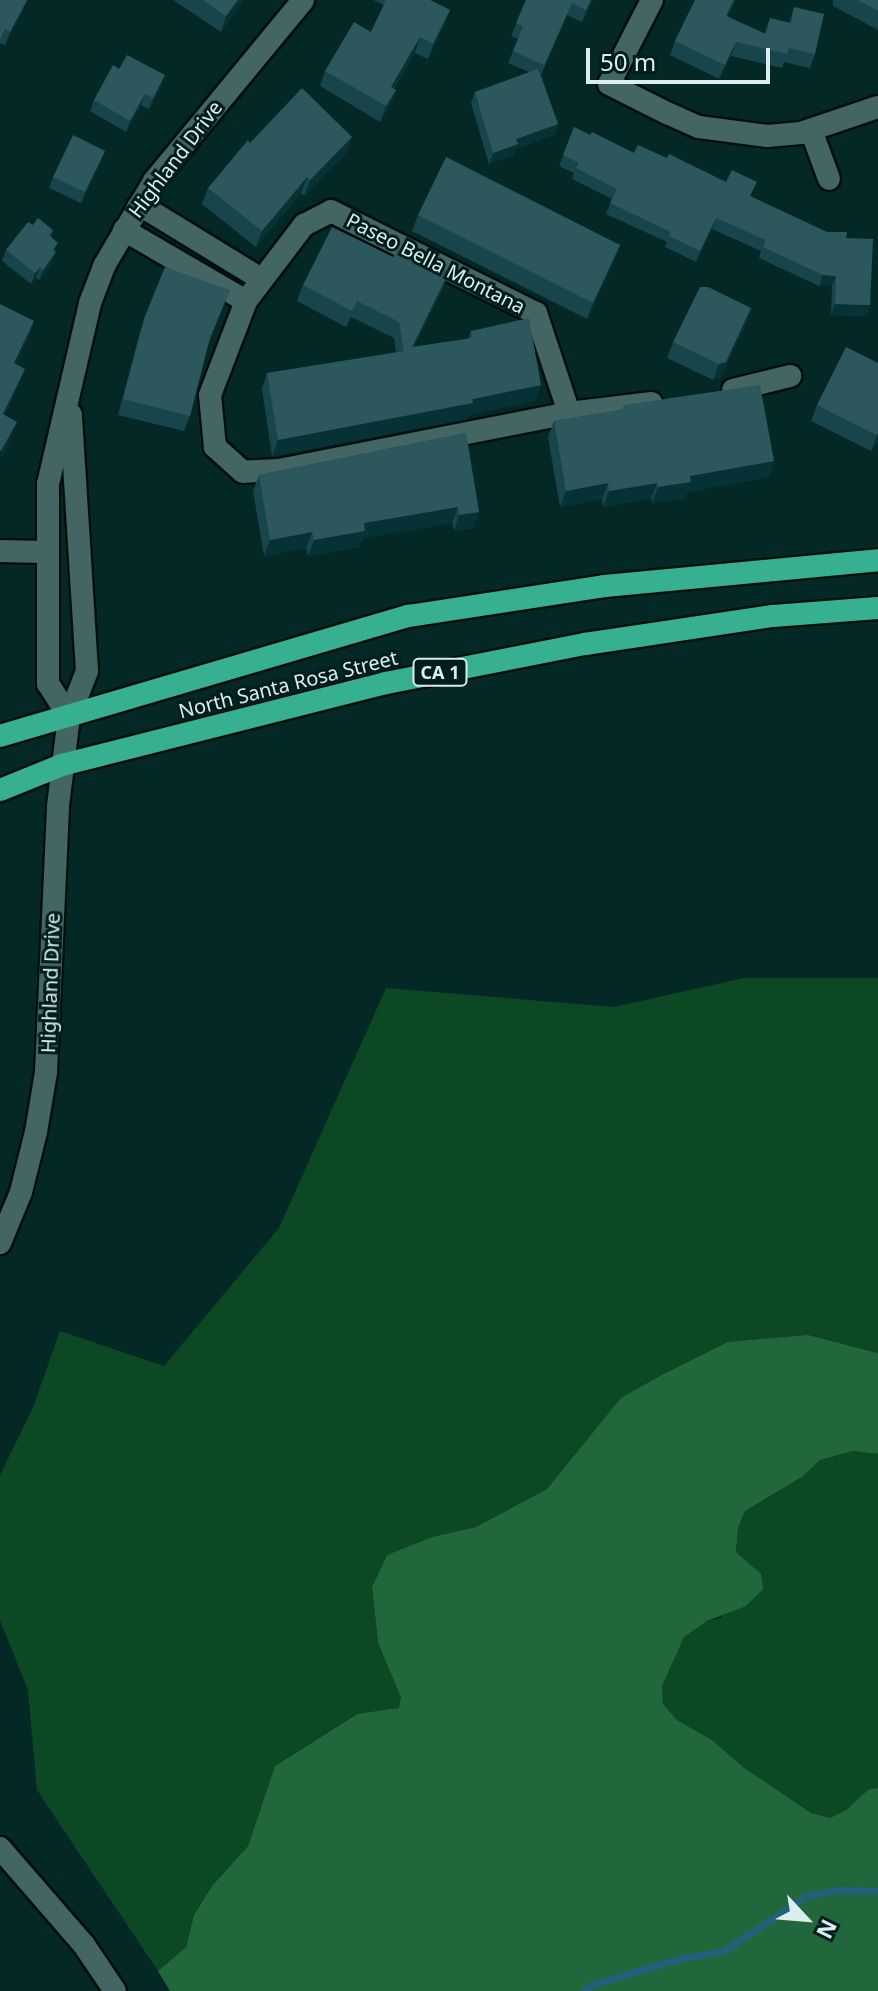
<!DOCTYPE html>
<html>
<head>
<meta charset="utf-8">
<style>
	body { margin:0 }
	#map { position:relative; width:878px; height:1991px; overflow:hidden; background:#042826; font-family:"Noto Sans",sans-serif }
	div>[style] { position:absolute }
	.green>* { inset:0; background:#0c4824 }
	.forest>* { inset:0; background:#22673b }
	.stream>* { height:7px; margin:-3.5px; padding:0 3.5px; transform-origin:3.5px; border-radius:3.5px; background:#24607b }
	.roads { filter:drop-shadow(2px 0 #000f0e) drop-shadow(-2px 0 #000f0e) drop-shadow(0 2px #000f0e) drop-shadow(0 -2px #000f0e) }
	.minor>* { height:22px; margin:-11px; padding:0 11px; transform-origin:11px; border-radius:11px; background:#436563 }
	.tertiary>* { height:22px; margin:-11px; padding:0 11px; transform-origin:11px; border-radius:11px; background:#436563 }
	.trunk>* { height:22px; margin:-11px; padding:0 11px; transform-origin:11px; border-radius:11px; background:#37b092 }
	.wall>* { inset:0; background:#17454b }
	.shaded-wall>* { inset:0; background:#063235 }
	.building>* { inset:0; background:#2c575c }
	span { translate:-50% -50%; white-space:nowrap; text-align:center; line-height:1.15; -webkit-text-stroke:6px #001e1d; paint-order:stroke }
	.shield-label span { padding:2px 6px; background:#001e1d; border:2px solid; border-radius:6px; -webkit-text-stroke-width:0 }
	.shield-label { font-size:18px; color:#dbedec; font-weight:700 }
	.street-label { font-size:20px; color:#dbedec }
	.north { position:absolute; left:766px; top:1879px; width:80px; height:80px; -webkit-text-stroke:6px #001e1d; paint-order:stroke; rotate:116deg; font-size:22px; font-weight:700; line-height:32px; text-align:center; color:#dbedec }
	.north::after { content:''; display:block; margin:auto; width:28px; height:36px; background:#dbedec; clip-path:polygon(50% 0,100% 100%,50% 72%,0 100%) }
	.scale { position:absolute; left:586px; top:48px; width:184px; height:36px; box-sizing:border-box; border:4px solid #dbedec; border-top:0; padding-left:10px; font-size:24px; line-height:28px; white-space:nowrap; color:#dbedec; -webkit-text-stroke:6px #001e1d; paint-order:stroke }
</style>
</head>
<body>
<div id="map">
	<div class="green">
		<i style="clip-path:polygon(744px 978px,878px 978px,878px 1353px,808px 1335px,579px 1450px,547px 1489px,476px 1527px,432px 1537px,387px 1555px,372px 1587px,378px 1643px,402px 1697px,399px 1709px,356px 1714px,275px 1766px,248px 1846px,212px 1886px,194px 1915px,186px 1947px,158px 1971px,37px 1790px,28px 1690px,0 1620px,0 1475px,32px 1410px,60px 1331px,164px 1366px,279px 1228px,386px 988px,614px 1007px)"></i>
		<i style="clip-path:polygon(853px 1451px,878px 1454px,878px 1788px,869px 1789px,846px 1810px,830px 1818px,811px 1813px,743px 1767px,712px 1740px,677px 1720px,663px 1704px,662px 1686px,684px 1636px,707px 1621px,721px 1618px,748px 1563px,736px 1552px,738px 1528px,745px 1511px,802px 1477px,820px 1460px)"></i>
	</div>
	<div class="forest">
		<i style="clip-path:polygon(808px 1335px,878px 1353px,878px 1454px,853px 1451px,820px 1460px,802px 1477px,745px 1511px,738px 1528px,736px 1552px,761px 1574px,763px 1589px,746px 1606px,707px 1621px,684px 1637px,662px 1686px,663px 1704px,677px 1720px,712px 1740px,743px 1767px,811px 1813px,830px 1818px,846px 1810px,869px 1789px,878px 1788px,878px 1991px,170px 1991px,158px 1971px,186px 1947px,194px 1915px,212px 1886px,248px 1846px,275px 1766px,357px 1714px,399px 1708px,401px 1697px,378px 1643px,372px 1587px,387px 1555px,432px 1537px,476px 1527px,547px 1489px,621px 1398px,660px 1376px,728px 1342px)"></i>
	</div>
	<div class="stream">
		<i style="left:583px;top:1991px;width:10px;rotate:-37deg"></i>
		<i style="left:591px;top:1985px;width:95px;rotate:-16.5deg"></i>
		<i style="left:682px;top:1958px;width:43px;rotate:-9.5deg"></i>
		<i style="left:724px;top:1951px;width:101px;rotate:-33.7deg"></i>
		<i style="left:808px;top:1895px;width:30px;rotate:-9deg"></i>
		<i style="left:838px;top:1890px;width:40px;rotate:1.4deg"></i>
	</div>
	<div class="roads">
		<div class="minor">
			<i style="left:652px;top:0;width:94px;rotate:117.1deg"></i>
			<i style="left:609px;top:84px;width:65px;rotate:26.6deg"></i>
			<i style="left:667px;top:113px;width:35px;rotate:24deg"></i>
			<i style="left:699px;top:127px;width:69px;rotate:7.5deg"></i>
			<i style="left:767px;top:136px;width:34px;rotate:-5deg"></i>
			<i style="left:801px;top:133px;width:81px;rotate:-18.7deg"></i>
			<i style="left:811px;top:130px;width:52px;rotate:69.8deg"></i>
			<i style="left:138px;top:207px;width:13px;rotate:18deg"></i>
			<i style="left:150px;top:211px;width:130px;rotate:31.5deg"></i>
			<i style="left:331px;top:211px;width:229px;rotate:26.5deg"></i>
			<i style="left:536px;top:313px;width:105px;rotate:71.7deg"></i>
			<i style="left:569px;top:413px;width:297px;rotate:168.9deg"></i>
			<i style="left:278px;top:470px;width:35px;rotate:177deg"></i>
			<i style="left:243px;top:472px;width:38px;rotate:-138deg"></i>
			<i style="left:215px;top:447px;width:52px;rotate:-95.5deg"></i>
			<i style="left:210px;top:395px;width:101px;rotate:-69deg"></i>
			<i style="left:246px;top:301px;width:96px;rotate:-52.7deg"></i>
			<i style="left:304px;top:225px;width:30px;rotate:-27deg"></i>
			<i style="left:124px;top:230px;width:141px;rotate:30.2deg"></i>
			<i style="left:733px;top:390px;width:59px;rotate:-13.8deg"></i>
			<i style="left:569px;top:413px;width:83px;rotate:-7deg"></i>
			<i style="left:0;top:551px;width:47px;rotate:1.2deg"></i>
			<i style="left:69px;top:717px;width:39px;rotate:-122deg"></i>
			<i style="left:48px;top:684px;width:200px;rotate:-90deg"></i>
			<i style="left:48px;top:484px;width:186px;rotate:-76.9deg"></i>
			<i style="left:90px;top:303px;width:40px;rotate:-69deg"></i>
			<i style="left:104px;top:266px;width:99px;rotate:-59.5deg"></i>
			<i style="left:154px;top:181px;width:234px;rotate:-50.5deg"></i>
			<i style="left:69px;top:717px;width:49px;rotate:-68.6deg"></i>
			<i style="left:87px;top:671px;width:257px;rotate:-93.6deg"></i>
		</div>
		<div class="tertiary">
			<i style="left:0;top:1243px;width:55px;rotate:-67.6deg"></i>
			<i style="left:21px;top:1192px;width:62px;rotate:-76deg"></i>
			<i style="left:36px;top:1132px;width:61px;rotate:-80.5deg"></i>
			<i style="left:46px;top:1072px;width:266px;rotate:-87.4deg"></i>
			<i style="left:58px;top:806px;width:90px;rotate:-83deg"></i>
			<i style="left:0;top:1848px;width:128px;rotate:49.1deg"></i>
			<i style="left:84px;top:1945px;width:55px;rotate:56deg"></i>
		</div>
		<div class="trunk">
			<i style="left:0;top:736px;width:426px;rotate:-16.4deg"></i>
			<i style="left:409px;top:616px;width:198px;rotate:-8.7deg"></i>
			<i style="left:605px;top:586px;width:274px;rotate:-5.4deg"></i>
			<i style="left:0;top:790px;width:67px;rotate:-22deg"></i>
			<i style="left:62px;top:765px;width:334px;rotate:-14.2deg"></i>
			<i style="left:386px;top:683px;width:203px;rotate:-11.1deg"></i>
			<i style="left:585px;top:644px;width:190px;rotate:-8.5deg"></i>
			<i style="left:773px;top:616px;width:105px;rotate:-4.4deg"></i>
		</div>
	</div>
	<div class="wall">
		<i style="clip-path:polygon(0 0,27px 0,22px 12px,5px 45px,0 43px)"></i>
		<i style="clip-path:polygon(173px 0,243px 0,221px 32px)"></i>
		<i style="clip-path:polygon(373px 0,430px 0,450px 10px,444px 25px,428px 59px,415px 53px,394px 89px,396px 90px,390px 105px,380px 122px,320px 86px,325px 71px,371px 32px,384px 5px)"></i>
		<i style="clip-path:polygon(526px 0,593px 0,582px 22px,567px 15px,541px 75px,558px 124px,554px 135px,517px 148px,514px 155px,489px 164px,471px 103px,475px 92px,529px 72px,508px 63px,518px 39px,511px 36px)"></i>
		<i style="clip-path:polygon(695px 0,735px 0,727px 16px,764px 34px,770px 18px,789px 23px,794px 7px,815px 54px,810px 68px,784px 62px,782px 68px,731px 56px,719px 79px,670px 55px,675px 41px)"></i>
		<i style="clip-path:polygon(833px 0,878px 0,878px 30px,833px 6px)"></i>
		<i style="clip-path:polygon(119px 69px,161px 86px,149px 109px,141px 105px,126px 132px,90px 111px,94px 100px)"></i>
		<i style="clip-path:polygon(574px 127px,590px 135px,634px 153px,751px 197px,827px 232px,846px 238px,870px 305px,866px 316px,831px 315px,832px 286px,819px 286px,759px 258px,761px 251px,712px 229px,696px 262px,665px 247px,667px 242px,606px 214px,612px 199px,572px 179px,574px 173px,559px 166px)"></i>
		<i style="clip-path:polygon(352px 137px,346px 153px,304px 196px,301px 193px,256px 247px,202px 204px,208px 188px,250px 143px)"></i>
		<i style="clip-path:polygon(105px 151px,81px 203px,49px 188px,53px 177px)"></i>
		<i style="clip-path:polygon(418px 215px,620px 245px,614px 261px,587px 319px,412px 231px)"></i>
		<i style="clip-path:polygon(33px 225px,53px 230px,51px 237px,55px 251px,52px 263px,39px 280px,36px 278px,31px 284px,2px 261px,6px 250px)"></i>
		<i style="clip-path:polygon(393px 257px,449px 272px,443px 288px,414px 347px,468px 339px,471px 331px,541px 385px,535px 401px,468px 415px,467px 419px,272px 456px,262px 389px,267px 373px,396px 353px,394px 338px,351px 317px,346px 327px,297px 301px,303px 285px)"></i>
		<i style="clip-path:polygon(230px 290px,209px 342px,190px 416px,184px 431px,118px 415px,140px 332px,145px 316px)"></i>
		<i style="clip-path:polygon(751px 308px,746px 324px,720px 378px,713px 380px,667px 358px,673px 342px)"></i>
		<i style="clip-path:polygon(878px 363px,878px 441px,871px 451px,811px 421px,817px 405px)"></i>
		<i style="clip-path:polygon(624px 405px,774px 461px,769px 477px,687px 492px,685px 498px,652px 503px,651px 498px,603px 507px,602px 499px,560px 507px,548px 437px,554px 421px,623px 410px)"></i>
		<i style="clip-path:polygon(466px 433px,479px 512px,473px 528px,454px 531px,452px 523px,363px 538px,360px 547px,308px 556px,306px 548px,264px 556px,253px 491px,259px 475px)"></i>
	</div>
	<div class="shaded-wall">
		<i style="clip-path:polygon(27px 0,22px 12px,5px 45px,10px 32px)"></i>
		<i style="clip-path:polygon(238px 0,243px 0,221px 32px,226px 16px)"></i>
		<i style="clip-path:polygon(591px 0,593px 0,582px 22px,586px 10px)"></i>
		<i style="clip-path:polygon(450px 10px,444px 25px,428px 59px,433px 44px)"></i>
		<i style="clip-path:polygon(420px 37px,415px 53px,385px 103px,391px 87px)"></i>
		<i style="clip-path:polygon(736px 42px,731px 56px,719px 79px,725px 65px)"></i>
		<i style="clip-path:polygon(165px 75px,161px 86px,149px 109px,153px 98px)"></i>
		<i style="clip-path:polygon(396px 90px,390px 105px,380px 122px,386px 106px)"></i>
		<i style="clip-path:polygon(145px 94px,141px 105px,126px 132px,130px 121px)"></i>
		<i style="clip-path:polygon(558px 124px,554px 135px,517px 148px,514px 155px,489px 164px,493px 153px,516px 139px)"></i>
		<i style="clip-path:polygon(352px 137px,346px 153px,304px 196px,310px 180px)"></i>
		<i style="clip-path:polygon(105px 151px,101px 162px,81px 203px,85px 192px)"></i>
		<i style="clip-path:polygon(307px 177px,301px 193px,256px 247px,262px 231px)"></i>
		<i style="clip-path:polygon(716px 218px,712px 229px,696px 262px,700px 251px)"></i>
		<i style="clip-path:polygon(620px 245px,614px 261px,587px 319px,593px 303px)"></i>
		<i style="clip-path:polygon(56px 252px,52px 263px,39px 280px,43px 270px)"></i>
		<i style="clip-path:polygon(40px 267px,36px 278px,31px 284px,35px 273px)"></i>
		<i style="clip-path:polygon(449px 272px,443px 288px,406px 363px,412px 347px)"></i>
		<i style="clip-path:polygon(823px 275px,836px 276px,832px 286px,819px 286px)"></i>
		<i style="clip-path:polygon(835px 304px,870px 305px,866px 316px,831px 315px)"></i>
		<i style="clip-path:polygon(751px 308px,746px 324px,720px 378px,713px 380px,719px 364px)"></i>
		<i style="clip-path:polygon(34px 321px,27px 342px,6px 384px,14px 363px)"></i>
		<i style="clip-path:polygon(25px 369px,17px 390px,0 425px,3px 414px)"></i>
		<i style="clip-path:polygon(541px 385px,535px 401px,468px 415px,467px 419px,272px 456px,278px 440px)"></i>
		<i style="clip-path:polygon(17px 422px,9px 443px,0 460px,1px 451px)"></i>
		<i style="clip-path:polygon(878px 433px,878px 441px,871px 451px,877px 435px)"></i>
		<i style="clip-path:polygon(774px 461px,769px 477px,687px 492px,685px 498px,652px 503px,658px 487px,690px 476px)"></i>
		<i style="clip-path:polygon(608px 483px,602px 499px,560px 507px,566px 491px)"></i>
		<i style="clip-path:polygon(657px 483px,651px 498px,603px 507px,609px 491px)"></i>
		<i style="clip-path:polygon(458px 507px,452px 523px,363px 538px,360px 547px,308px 556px,314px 540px,364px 523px)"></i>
		<i style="clip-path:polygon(479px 512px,473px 528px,454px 531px,459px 515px)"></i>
		<i style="clip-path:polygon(312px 532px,306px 548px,264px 556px,270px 540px)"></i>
	</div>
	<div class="building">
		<i style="clip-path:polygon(0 0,27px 0,10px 32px,5px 29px,0 39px)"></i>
		<i style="clip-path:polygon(203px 0,238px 0,226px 16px)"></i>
		<i style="clip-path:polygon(386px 0,430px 0,450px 10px,433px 44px,420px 37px,391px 87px,396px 90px,386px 106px,325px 71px,354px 22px,371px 32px)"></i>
		<i style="clip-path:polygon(526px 0,591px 0,586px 10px,572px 3px,544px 65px,513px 51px,523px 27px,516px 23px)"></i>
		<i style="clip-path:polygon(695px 0,733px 0,726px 16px,766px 34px,770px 18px,791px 23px,794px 7px,824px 14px,815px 54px,789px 48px,787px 54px,736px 42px,725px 65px,675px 41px)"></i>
		<i style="clip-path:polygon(858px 0,878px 0,878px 11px)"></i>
		<i style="clip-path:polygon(127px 55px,165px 75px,153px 98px,145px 94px,130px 121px,94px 100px,113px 65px,119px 69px)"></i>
		<i style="clip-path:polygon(538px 69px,558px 124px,516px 139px,518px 144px,493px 153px,475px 92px)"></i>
		<i style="clip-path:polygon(302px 88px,352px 137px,310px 180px,307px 177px,262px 231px,208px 188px,248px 140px,250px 143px)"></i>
		<i style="clip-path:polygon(574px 127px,590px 135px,592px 132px,634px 153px,638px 145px,667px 158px,669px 154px,726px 182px,732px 170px,757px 182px,750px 196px,827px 232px,847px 232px,846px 238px,873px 239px,870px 305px,835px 304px,836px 276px,823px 275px,763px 247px,766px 240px,716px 218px,700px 251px,669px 236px,671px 232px,610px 203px,617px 189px,576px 168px,579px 163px,563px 155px)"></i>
		<i style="clip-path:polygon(73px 135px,105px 151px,85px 192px,53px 177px)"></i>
		<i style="clip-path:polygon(446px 157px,620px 245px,593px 303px,418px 215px)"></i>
		<i style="clip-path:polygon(38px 218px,53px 230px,49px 235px,58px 243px,53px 250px,56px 252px,43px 270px,40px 267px,35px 273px,6px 250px,28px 222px,33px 225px)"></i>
		<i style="clip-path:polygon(332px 227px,393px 257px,398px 248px,449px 272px,412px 347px,472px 338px,471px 331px,529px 318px,541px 385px,472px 399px,473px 403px,278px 440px,267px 373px,404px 351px,399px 322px,357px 301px,352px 311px,303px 285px)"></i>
		<i style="clip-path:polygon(165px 267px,230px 290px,210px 337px,190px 416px,123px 399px,145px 316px)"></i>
		<i style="clip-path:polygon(700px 287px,708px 287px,751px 308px,726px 362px,719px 364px,673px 342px)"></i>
		<i style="clip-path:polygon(0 304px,34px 321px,14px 363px,25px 369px,3px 414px,17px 422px,1px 451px,0 450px)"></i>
		<i style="clip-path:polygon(846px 347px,878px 363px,878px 433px,877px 435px,817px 405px)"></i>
		<i style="clip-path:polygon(760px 385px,774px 461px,690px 476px,691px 482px,658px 487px,657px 483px,609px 491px,608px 483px,566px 491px,554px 421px,625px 409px,624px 405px)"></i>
		<i style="clip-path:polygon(466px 433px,479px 512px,459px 515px,458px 507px,364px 523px,365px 531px,314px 540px,312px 532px,270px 540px,259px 475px)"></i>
	</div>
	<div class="shield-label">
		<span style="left:440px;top:672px">CA 1</span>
	</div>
	<div class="street-label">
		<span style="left:175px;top:159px;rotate:-53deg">Highland Drive</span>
		<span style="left:436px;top:263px;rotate:27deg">Paseo Bella Montana</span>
		<span style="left:288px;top:684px;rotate:-14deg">North Santa Rosa Street</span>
		<span style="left:50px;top:983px;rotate:-88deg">Highland Drive</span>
	</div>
	<div class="north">N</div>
	<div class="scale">50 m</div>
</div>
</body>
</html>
